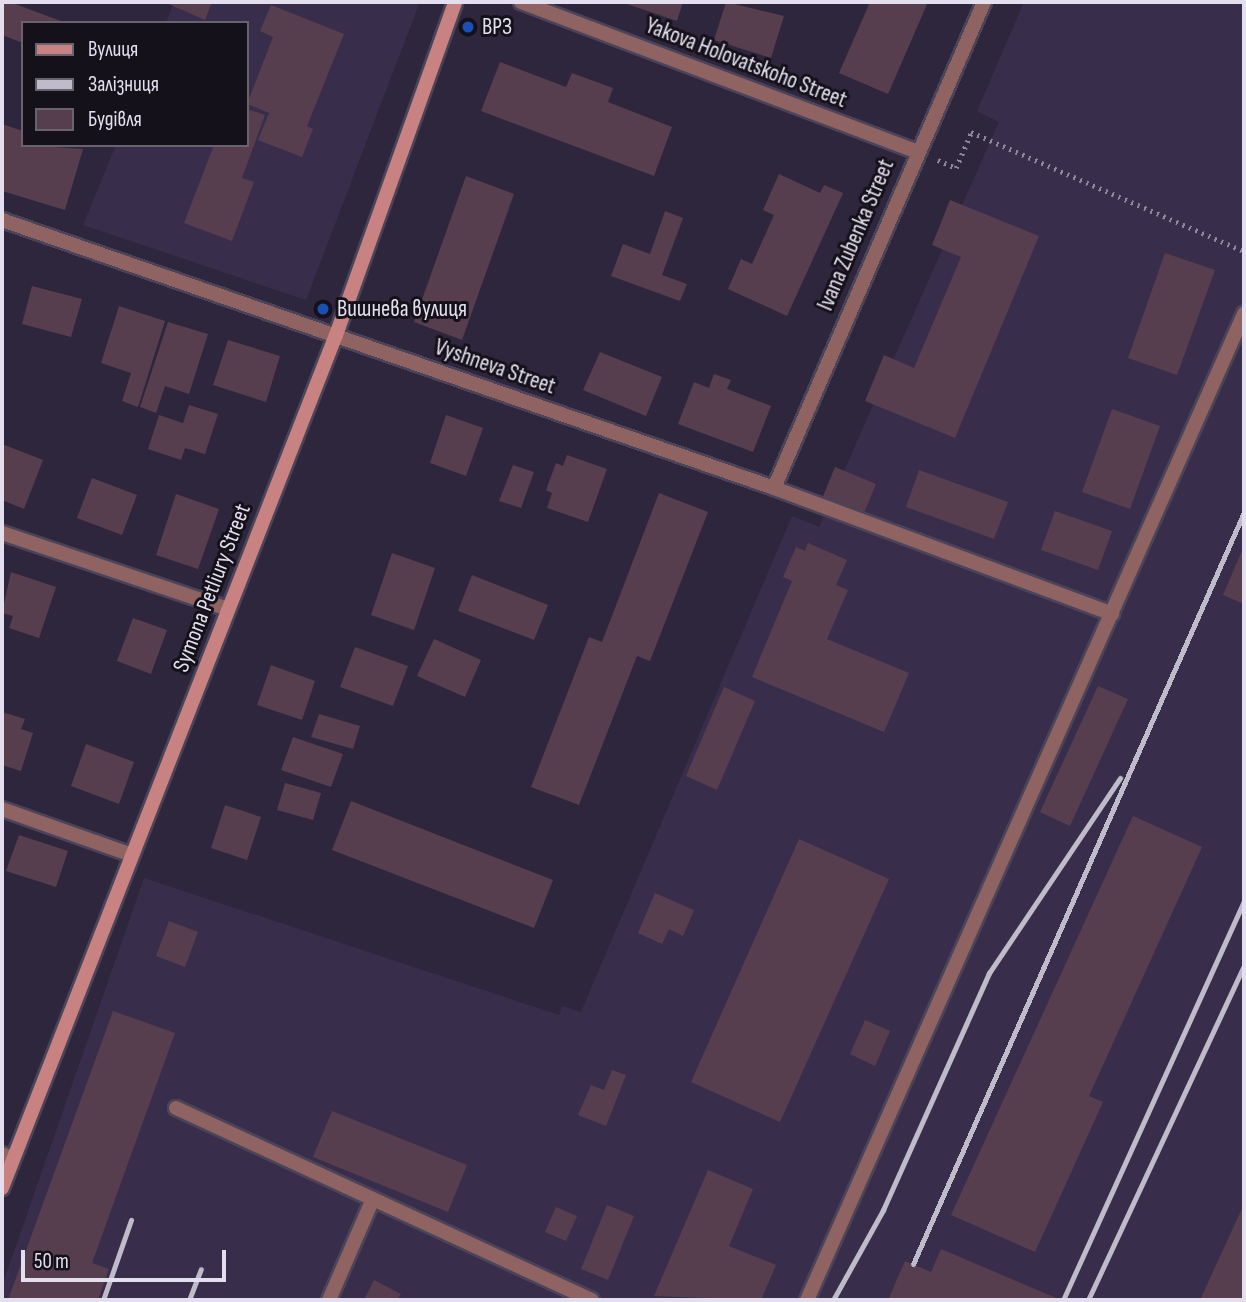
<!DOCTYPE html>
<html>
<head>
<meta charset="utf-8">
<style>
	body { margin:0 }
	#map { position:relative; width:1246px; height:1302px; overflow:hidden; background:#2e263d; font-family:"Sofia Sans Condensed",sans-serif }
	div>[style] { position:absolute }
	.built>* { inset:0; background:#382e4b }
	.building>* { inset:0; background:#563e4f }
	.path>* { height:4.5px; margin-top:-2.25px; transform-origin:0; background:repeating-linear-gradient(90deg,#8f889b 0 2px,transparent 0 7px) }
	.roads { filter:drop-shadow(2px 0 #4b4459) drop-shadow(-2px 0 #4b4459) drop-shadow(0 2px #4b4459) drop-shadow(0 -2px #4b4459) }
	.service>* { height:14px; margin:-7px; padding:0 7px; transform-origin:7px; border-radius:7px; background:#906363 }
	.minor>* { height:14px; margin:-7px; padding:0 7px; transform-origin:7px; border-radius:7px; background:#906363 }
	.secondary>* { height:14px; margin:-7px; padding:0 7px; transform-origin:7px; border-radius:7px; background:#c98282 }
	.rail>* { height:5px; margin:-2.5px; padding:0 2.5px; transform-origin:2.5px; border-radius:2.5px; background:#c0bbcb }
	.dots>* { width:19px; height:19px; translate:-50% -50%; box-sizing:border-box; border:4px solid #15111b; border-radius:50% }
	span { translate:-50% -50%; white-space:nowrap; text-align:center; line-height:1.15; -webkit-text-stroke:6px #15111b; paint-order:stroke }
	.poi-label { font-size:23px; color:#e4dfee }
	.left { translate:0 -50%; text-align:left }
	.street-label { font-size:23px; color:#e4dfee }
	.frame { position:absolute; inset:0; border:4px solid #e4dfee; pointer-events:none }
	.legend { position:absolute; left:21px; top:21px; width:228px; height:126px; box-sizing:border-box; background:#15111b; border:2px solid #68636f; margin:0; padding:9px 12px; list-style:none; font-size:21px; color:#e4dfee }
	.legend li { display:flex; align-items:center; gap:14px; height:35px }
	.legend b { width:35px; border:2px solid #68636f }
	.scale { position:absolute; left:21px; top:1250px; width:205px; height:32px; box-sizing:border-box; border:4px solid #e4dfee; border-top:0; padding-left:9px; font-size:21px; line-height:24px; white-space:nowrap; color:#e4dfee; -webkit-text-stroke:5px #15111b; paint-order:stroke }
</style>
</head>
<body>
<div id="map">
	<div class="built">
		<i style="clip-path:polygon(174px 2px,419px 4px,306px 300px,83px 225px,116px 145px,247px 145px,247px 23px,166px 23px)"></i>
		<i style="clip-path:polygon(1024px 2px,1244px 2px,1244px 1300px,2px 1300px,2px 1286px,144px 878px,559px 1015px,562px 1006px,581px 1012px,792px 516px,819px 527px,999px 122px,977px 111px)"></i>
	</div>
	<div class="building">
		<i style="clip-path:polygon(2px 2px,10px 2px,66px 23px,23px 23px,23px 43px,2px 35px)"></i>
		<i style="clip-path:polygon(164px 2px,212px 2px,205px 20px)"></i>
		<i style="clip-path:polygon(621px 2px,683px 2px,677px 21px)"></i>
		<i style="clip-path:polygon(726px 2px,784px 16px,771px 58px,714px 40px)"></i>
		<i style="clip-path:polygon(870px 2px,928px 2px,888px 94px,839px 73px)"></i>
		<i style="clip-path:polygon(271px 5px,344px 34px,307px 126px,313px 129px,302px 157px,258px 140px,269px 113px,247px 104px,273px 37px,260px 31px)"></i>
		<i style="clip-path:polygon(500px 62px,566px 87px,572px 73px,613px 88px,608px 102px,672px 127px,654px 176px,481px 111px)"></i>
		<i style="clip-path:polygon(247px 109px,265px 115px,242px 178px,254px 182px,232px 241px,184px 223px,214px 145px,247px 145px)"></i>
		<i style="clip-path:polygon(2px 124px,23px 131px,23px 145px,83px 149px,65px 210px,2px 191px)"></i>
		<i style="clip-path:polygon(779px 174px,820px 193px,824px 185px,843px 193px,787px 316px,728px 289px,741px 259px,752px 264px,774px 215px,763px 210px)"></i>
		<i style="clip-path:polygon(466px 176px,514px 194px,462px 340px,414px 322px)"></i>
		<i style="clip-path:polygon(950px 200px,1039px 236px,955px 438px,865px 401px,884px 355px,914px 368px,961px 257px,932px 245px)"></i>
		<i style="clip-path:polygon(665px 211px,683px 218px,662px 275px,687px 284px,680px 301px,611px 276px,623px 244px,650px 254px)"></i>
		<i style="clip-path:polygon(1165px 253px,1215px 270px,1177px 375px,1128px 358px)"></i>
		<i style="clip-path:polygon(32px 286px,82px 299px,71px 337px,22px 324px)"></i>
		<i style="clip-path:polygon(119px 306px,165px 321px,138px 407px,122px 401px,131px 373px,101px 363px)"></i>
		<i style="clip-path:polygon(168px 322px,208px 334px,189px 394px,165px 386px,156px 413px,140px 407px)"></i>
		<i style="clip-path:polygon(228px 340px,280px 356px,266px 402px,213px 385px)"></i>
		<i style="clip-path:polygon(600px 352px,662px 377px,646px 416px,583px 390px)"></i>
		<i style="clip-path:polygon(714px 374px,731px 380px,727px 389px,771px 406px,753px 452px,678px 424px,694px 382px,709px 388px)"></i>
		<i style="clip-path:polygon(189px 405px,218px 414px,205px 454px,185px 448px,181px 460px,148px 449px,159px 415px,183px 423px)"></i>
		<i style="clip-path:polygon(1112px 409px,1160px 426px,1130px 509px,1082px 492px)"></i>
		<i style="clip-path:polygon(446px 415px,483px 428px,466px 476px,430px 463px)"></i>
		<i style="clip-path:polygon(2px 444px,43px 460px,24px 509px,2px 500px)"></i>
		<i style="clip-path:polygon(567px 455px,607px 469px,588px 522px,547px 508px,552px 493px,546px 490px,556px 463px,563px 466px)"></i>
		<i style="clip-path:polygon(513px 465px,534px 472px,521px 508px,499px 501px)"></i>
		<i style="clip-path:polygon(835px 467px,876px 484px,862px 518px,821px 501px)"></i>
		<i style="clip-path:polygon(919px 470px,1008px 502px,994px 539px,906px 507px)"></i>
		<i style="clip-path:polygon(92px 478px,137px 495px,122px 535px,77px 518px)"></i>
		<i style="clip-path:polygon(659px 493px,708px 512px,650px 661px,637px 656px,579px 805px,531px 787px,589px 637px,602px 642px)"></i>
		<i style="clip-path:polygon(176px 494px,219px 509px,198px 569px,156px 555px)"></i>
		<i style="clip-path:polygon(1055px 511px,1112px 531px,1098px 570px,1041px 550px)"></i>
		<i style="clip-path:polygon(808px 543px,847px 560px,836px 585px,848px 590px,827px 639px,909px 673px,884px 732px,752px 677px,792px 581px,783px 577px,796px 547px,805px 551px)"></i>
		<i style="clip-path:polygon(1244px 546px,1244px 604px,1223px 595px)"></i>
		<i style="clip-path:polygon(392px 553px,435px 568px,414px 630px,371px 615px)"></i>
		<i style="clip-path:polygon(11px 572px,56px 587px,39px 638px,9px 628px,13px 616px,2px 613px)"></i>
		<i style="clip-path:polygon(472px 575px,548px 605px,534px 640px,458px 611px)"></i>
		<i style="clip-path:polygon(133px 618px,167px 630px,151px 674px,117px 661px)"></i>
		<i style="clip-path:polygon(434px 639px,481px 660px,465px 697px,417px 676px)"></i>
		<i style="clip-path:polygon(355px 647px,408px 666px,393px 706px,340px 687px)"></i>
		<i style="clip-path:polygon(271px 665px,315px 681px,302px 720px,257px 705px)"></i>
		<i style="clip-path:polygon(1098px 686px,1128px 699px,1070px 826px,1040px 812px)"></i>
		<i style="clip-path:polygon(724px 687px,755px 701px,717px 790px,686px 776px)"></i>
		<i style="clip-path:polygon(2px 712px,25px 719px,21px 729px,33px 733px,21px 771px,2px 765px)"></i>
		<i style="clip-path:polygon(319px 714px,360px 726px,353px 749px,311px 737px)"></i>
		<i style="clip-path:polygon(293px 737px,343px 754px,331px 787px,281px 770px)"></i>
		<i style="clip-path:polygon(86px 744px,134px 762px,119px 804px,71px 786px)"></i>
		<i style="clip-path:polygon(285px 783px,321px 793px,313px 820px,277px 810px)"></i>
		<i style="clip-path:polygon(351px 801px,553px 880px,534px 928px,332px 850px)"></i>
		<i style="clip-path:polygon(225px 805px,261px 817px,247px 860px,211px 848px)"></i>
		<i style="clip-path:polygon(1133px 816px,1202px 847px,1089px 1096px,1103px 1102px,1035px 1252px,951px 1215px)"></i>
		<i style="clip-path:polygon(19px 835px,68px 851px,56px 887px,6px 871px)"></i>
		<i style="clip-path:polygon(799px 839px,889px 879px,780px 1122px,691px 1082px)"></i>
		<i style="clip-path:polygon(655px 893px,694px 910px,683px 936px,669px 929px,662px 944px,638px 933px)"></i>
		<i style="clip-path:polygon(169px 921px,198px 932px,185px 967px,156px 956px)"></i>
		<i style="clip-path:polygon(113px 1011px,175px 1033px,92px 1263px,109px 1269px,98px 1300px,8px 1300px)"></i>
		<i style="clip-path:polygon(865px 1020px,890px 1031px,875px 1066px,850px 1054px)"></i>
		<i style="clip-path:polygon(612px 1070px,626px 1075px,606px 1126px,578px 1115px,591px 1085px,604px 1090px)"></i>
		<i style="clip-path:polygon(332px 1111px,467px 1165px,448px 1212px,313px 1157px)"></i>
		<i style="clip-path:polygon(708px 1170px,753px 1189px,729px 1246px,776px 1265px,761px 1300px,654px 1296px)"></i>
		<i style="clip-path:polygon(1244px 1204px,1244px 1300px,1200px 1300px)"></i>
		<i style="clip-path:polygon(607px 1205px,634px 1216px,608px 1280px,581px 1269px)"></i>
		<i style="clip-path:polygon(556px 1207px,577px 1216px,566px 1241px,545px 1232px)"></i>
		<i style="clip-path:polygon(941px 1249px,1061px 1300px,888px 1300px,905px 1261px,931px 1272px)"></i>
		<i style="clip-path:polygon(374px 1280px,401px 1294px,397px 1300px,364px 1300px)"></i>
	</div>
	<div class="path">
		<i style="left:938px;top:160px;width:20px;rotate:24deg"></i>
		<i style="left:956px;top:168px;width:39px;rotate:-67deg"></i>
		<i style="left:971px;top:132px;width:298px;rotate:23.6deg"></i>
	</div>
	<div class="roads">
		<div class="service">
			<i style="left:774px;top:488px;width:361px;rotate:20.4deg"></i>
			<i style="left:176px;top:1108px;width:458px;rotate:24.8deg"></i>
			<i style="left:329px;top:1300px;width:110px;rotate:-66.5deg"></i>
			<i style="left:807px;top:1300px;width:1079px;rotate:-66.1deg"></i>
		</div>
		<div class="minor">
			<i style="left:521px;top:2px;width:422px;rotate:20.7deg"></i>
			<i style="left:2px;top:220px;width:817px;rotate:19.14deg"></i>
			<i style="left:774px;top:488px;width:529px;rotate:-66.63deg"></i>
			<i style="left:2px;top:533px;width:238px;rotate:18.6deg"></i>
			<i style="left:2px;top:809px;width:138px;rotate:19.5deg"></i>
			<i style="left:2px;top:1154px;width:11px;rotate:22deg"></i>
		</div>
		<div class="secondary">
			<i style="left:2px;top:1188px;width:916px;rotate:-68.62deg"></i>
			<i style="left:336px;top:335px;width:354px;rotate:-70.3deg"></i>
		</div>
	</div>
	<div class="rail">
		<i style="left:913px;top:1264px;width:822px;rotate:-66.24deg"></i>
		<i style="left:103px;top:1300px;width:85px;rotate:-70.7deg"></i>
		<i style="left:189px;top:1300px;width:33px;rotate:-69deg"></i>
		<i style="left:833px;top:1300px;width:103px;rotate:-60.9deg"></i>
		<i style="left:883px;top:1210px;width:260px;rotate:-65.9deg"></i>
		<i style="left:989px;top:973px;width:235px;rotate:-56.1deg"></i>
		<i style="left:1063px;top:1300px;width:438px;rotate:-65.6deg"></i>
		<i style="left:1088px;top:1300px;width:369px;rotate:-65deg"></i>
	</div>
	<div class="dots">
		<i style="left:468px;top:27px;background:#1a4fb4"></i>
		<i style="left:323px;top:309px;background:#1a4fb4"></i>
	</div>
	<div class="poi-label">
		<span class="left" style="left:482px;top:27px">ВРЗ</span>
		<span class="left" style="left:337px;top:309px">Вишнева вулиця</span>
	</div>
	<div class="street-label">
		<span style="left:746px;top:63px;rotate:21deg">Yakova Holovatskoho Street</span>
		<span style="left:856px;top:235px;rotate:-67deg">Ivana Zubenka Street</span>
		<span style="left:495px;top:367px;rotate:19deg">Vyshneva Street</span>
		<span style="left:212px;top:588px;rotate:-69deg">Symona Petliury Street</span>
	</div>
	<div class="frame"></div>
	<ul class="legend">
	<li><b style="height:9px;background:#c98282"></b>Вулиця</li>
	<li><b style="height:9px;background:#c0bbcb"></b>Залізниця</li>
	<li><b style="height:19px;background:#563e4f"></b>Будівля</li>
	</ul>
	<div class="scale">50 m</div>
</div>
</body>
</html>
